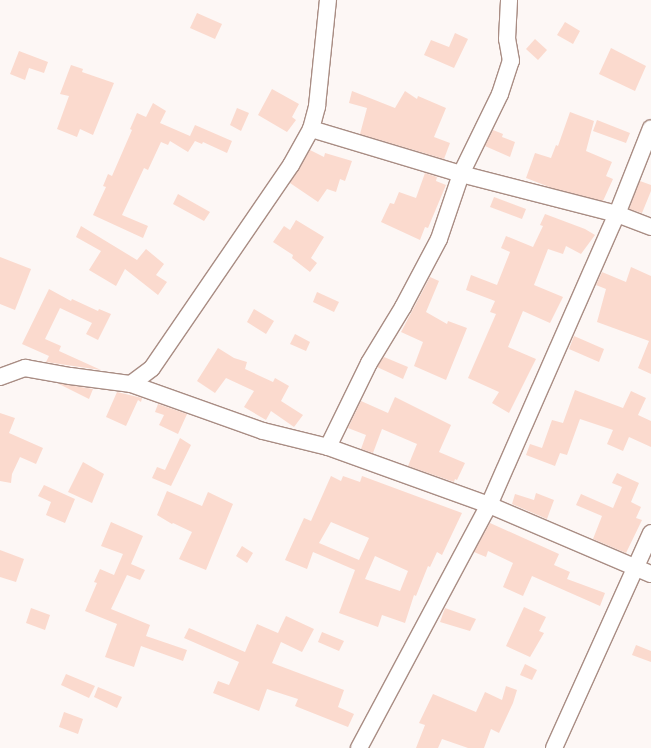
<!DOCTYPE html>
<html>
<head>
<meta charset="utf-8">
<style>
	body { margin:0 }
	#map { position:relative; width:651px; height:748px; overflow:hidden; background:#fdf7f5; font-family:"Alegreya Sans",sans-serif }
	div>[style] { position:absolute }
	.building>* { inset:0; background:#fbdace }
	.roads { filter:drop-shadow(1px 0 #a98d84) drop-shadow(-1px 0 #a98d84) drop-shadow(0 1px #a98d84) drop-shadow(0 -1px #a98d84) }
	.minor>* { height:16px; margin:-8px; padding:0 8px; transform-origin:8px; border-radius:8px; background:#fff }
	span { translate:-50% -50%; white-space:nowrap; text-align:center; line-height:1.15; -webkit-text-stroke:4px #fdf7f5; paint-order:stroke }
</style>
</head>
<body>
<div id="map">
	<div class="building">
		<i style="clip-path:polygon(197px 13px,222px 24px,215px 39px,190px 28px)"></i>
		<i style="clip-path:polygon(565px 22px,580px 31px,573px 44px,557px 35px)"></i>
		<i style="clip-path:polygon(455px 33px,468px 39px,454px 68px,424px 55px,431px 40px,449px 47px)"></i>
		<i style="clip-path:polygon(535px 39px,547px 50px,538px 60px,526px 49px)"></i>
		<i style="clip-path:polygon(611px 48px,646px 66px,635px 91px,599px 74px)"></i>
		<i style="clip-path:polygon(19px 51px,48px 62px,44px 73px,29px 68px,25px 80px,10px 74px)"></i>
		<i style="clip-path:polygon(71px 65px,83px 69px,82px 72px,114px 83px,93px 135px,80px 129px,77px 137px,57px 129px,69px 96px,60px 94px)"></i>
		<i style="clip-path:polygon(272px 89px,299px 104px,292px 117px,296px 120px,287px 132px,258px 115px)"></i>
		<i style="clip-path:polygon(352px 91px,395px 108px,405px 91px,417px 99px,418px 96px,446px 108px,434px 137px,450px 143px,444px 159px,360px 134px,367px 108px,349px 103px)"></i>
		<i style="clip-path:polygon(153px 103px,166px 111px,160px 123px,190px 136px,195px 125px,232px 141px,227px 153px,203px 142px,202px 144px,195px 141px,188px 152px,170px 141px,168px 145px,161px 142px,148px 170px,144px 168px,122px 215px,148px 226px,143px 238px,93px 215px,106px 187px,103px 186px,108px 174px,112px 176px,132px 130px,130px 129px,137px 113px,146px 117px)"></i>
		<i style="clip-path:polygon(237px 108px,249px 113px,241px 131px,230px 125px)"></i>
		<i style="clip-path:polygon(570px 112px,594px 121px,586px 151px,612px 162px,606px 176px,613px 179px,603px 201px,552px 188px,526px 178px,535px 153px,551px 158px,556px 145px,558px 146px)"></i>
		<i style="clip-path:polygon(597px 120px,630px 133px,626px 143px,593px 131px)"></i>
		<i style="clip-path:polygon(493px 130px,503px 134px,502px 137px,515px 142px,510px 157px,485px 146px)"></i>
		<i style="clip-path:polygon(310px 150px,324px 157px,325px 153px,352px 161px,345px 181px,340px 179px,336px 192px,327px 189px,318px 202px,290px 183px)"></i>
		<i style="clip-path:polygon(425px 173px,437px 177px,436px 181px,446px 185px,428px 228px,425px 227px,420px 240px,381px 222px,390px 203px,394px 204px,399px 192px,416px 198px)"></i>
		<i style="clip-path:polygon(640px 181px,651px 185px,651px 191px,642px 213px,629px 209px)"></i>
		<i style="clip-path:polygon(178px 194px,210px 212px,204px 221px,173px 204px)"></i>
		<i style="clip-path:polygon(494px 197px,526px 209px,522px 219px,490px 207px)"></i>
		<i style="clip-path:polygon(545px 214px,585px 229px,595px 235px,581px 254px,566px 246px,563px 254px,548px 249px,534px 285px,563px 297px,550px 323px,523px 311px,508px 347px,536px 359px,509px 413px,492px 403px,499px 392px,468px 378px,496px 314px,490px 312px,495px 301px,466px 290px,471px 275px,497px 285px,510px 252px,501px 248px,506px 236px,533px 247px,543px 226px,540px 225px)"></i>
		<i style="clip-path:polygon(296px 220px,324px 237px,311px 258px,317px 263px,310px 272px,292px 258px,293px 255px,273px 242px,284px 226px,290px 230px)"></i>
		<i style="clip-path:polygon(81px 226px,137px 260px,146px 249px,164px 264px,156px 275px,167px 282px,158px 295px,125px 269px,116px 286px,89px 270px,101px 251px,76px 237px)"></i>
		<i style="clip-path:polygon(0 257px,31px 269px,15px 310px,0 304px)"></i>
		<i style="clip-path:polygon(631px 267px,651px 276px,651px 374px,638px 368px,649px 341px,597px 322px,606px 289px,596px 285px,602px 272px,626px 282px)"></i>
		<i style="clip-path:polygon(430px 277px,439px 281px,426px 312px,447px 324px,448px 321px,467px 328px,446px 380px,414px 366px,423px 342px,401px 332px)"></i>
		<i style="clip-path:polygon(49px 289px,71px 301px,72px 299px,98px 311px,99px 309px,111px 314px,98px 340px,86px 334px,92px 323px,60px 308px,45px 339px,61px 346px,59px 351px,101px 370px,46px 362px,49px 356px,22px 344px)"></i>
		<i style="clip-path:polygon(317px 292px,339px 302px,334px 312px,313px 302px)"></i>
		<i style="clip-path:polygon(254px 309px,274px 321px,266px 334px,247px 322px)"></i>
		<i style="clip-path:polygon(295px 334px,310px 342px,306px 351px,290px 344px)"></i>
		<i style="clip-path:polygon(574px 336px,604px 349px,599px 362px,569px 349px)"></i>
		<i style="clip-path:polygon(218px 348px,234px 358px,247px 362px,245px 369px,273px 382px,275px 378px,289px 386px,281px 401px,303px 415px,294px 427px,271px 411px,266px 420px,244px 407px,254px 391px,226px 378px,215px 393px,197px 381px)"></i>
		<i style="clip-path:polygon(384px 357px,408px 367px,403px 379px,377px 367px)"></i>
		<i style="clip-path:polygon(57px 383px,93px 389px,89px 399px)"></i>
		<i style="clip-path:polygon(575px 390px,623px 408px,631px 391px,646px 398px,638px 415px,651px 421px,651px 447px,629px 437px,623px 451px,607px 444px,613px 430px,580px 419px,567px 455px,560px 453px,555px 466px,526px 455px,530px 444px,542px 448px,552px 420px,563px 423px)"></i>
		<i style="clip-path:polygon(117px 392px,142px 398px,141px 402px,138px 400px,126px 426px,106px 417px)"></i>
		<i style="clip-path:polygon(395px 397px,451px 425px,439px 452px,465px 463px,457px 480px,455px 479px,454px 482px,408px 466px,417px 444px,382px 429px,373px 453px,361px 449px,366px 435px,348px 428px,361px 401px,388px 413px)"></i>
		<i style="clip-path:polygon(158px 404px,187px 414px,178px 434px,159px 425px,164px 415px,155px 412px)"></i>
		<i style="clip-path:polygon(0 413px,15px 418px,9px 433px,43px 448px,36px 464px,20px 457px,12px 474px,11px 483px,0 481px)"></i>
		<i style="clip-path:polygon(180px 438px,191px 445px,171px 486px,152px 478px,157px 467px,165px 470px)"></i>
		<i style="clip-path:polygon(83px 462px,104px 474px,92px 503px,68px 492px)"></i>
		<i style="clip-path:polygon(617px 473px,639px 483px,631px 502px,641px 507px,636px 518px,642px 520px,626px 553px,593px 539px,602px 516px,576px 505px,581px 494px,613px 508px,622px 487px,612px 483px)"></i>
		<i style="clip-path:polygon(evenodd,331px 476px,341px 481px,343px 476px,360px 482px,362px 476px,462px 513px,442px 555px,437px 552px,430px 567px,428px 566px,416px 596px,414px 595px,405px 623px,382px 615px,378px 627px,339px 613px,355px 570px,313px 552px,307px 569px,285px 560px,304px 518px,311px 521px,331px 476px,331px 522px,369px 538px,359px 560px,319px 543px,331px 522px,331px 476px,375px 556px,408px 571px,400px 591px,365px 579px,375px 556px)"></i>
		<i style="clip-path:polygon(44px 485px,75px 499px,65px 523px,46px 515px,51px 502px,38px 496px)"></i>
		<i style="clip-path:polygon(167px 491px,202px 506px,208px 492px,233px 504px,206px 570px,179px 559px,192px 532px,173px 523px,172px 524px,157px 515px)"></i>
		<i style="clip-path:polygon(536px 493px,554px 500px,547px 519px,512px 504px,515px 494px,534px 500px)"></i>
		<i style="clip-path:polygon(111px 522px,143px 536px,131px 564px,145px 570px,140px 580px,127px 575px,111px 609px,150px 625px,146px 636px,187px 650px,183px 661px,141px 646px,134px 667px,105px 657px,117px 624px,85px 611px,97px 583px,94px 582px,100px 569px,114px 575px,123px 554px,101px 546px)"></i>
		<i style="clip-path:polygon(490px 523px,559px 554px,554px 565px,570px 572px,567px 579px,605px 593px,600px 606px,532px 576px,523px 596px,503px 587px,513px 563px,488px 551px,486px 557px,474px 552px)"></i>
		<i style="clip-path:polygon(242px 546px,253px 553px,247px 563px,236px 556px)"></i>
		<i style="clip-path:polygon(0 550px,24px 559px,16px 582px,0 577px)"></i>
		<i style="clip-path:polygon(524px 607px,546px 617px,539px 631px,544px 633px,530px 657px,506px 646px)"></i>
		<i style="clip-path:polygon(31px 608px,50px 615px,45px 630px,26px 623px)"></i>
		<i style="clip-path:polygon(445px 608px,476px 619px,470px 631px,440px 622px)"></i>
		<i style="clip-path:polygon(286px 616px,314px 629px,302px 652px,281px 642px,272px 663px,344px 690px,338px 707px,354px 714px,348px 727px,295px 706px,298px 699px,267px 689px,259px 711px,213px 693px,218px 681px,229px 685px,239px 662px,184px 638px,189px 628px,245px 652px,257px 624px,278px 633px)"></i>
		<i style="clip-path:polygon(322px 632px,344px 641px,339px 651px,318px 642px)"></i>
		<i style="clip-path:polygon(636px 645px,651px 651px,651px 662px,632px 655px)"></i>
		<i style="clip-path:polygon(525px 664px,537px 670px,532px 680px,520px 675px)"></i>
		<i style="clip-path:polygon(66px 674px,95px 686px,89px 698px,61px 685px)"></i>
		<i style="clip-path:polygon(506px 686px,517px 690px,513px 703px,499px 733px,491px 729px,484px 748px,468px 748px,442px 739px,438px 748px,416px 748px,425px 725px,419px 723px,433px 694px,476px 712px,485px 692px,502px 700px)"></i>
		<i style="clip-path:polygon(98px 687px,122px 697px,117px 708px,94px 697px)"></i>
		<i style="clip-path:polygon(64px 712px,83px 719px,78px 734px,59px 727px)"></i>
	</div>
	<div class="roads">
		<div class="minor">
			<i style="left:311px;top:129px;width:157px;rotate:16.7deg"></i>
			<i style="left:461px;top:174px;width:161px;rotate:14.4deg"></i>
			<i style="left:617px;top:214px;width:36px;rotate:21deg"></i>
			<i style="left:0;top:377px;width:27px;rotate:-20deg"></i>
			<i style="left:25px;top:368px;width:46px;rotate:10.1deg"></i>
			<i style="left:70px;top:376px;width:62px;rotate:7.5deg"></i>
			<i style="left:131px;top:384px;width:26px;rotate:-37deg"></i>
			<i style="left:152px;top:368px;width:246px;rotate:-55.6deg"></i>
			<i style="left:291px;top:165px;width:41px;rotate:-60.9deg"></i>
			<i style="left:311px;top:129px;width:24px;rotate:-75deg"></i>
			<i style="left:317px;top:106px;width:107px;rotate:-84.1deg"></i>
			<i style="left:131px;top:384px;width:140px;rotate:19.6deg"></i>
			<i style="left:263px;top:431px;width:67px;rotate:13.8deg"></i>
			<i style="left:328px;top:447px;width:171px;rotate:19.8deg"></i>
			<i style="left:489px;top:505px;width:176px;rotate:23.1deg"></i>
			<i style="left:328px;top:447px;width:93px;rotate:-64deg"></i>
			<i style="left:369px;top:363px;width:66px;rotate:-58.7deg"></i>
			<i style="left:403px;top:307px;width:77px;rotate:-62.1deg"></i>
			<i style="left:439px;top:239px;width:69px;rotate:-71.3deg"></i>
			<i style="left:461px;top:174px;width:89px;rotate:-64deg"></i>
			<i style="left:500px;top:94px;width:35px;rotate:-72deg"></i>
			<i style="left:511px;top:61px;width:22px;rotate:-100deg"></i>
			<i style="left:507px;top:39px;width:39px;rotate:-87deg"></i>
			<i style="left:359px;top:748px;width:276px;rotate:-61.9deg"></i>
			<i style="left:489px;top:505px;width:318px;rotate:-66.3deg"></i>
			<i style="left:617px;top:214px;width:92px;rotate:-68.4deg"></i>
			<i style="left:554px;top:748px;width:236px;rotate:-65.7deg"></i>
		</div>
	</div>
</div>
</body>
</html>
